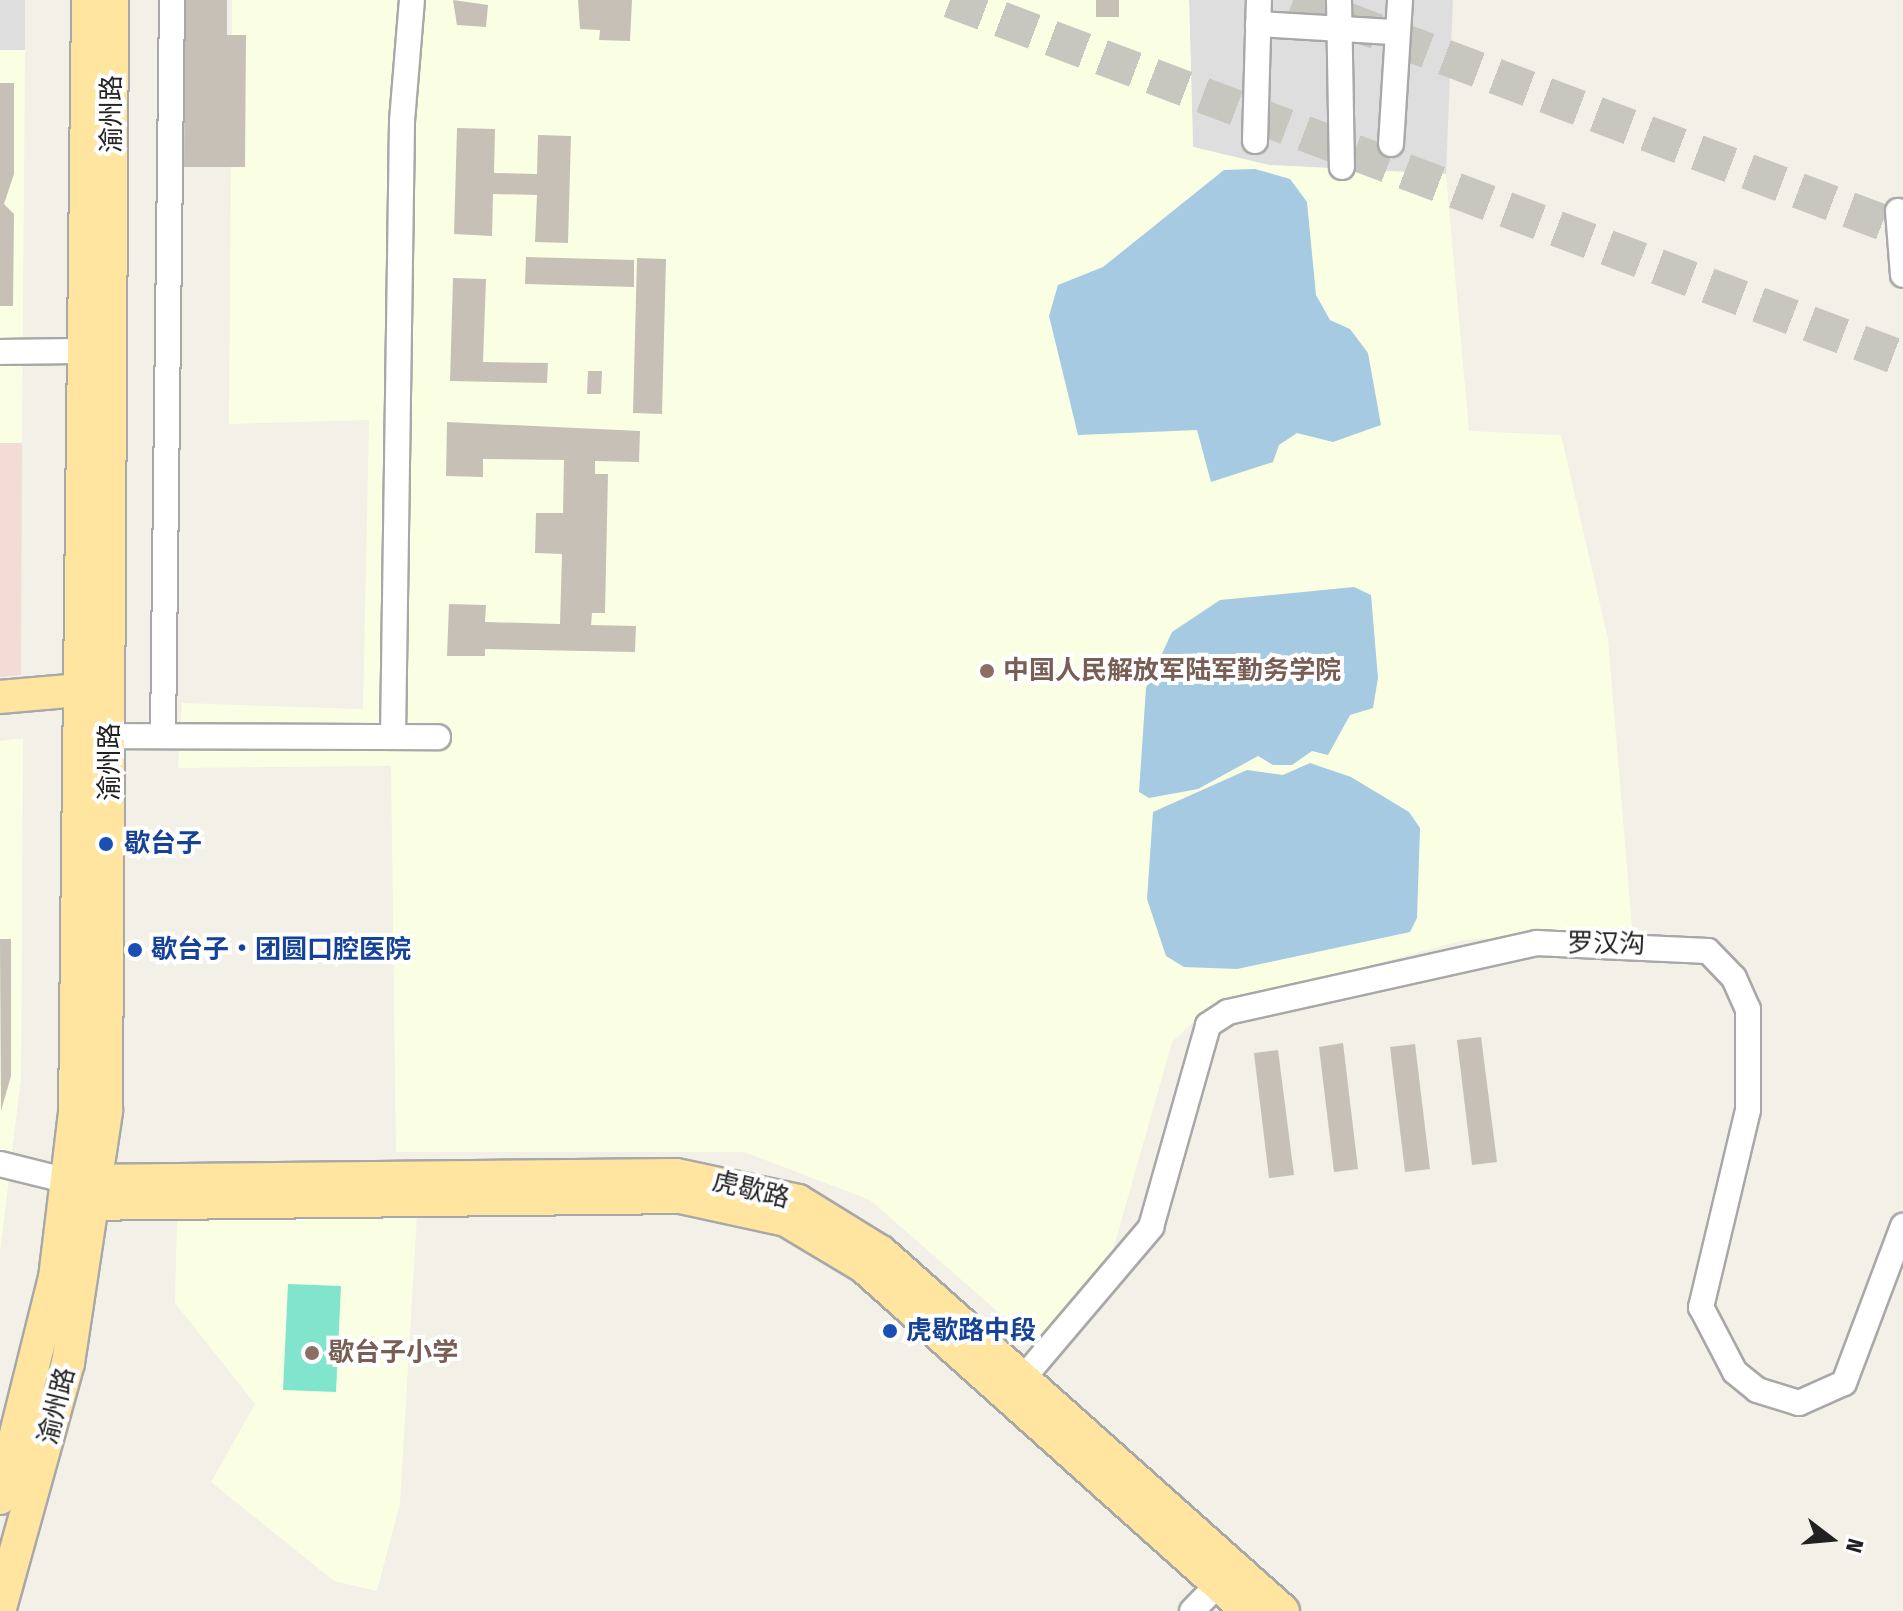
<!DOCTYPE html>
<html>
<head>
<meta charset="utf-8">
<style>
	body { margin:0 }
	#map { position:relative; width:1903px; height:1611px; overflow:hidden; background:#f2f0e7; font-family:"Fira Sans Condensed","Noto Sans SC",sans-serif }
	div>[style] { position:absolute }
	.residential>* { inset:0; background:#dfdede }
	.commercial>* { inset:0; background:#f3dbd6 }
	.education>* { inset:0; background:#faffe3 }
	.pitch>* { inset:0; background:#81e5ce }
	.water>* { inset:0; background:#a5cae1 }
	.building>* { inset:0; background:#c7c0b6 }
	.highway-tunnel>* { height:36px; margin-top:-18px; transform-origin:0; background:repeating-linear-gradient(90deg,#c8c7bf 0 36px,transparent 0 54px) }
	.roads { filter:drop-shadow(2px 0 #a8a8a8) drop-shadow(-2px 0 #a8a8a8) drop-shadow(0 2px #a8a8a8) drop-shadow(0 -2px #a8a8a8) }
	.minor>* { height:24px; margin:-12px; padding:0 12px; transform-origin:12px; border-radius:12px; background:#fff }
	.major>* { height:32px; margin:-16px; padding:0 16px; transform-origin:16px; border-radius:16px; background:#ffe59f }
	.dots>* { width:22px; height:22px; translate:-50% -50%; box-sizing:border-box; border:4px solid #fff; border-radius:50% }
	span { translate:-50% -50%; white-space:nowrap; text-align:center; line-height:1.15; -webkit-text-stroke:8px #fff; paint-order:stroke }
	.street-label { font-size:26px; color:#212121 }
	.education-label { font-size:26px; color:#785e54; font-weight:700 }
	.left { translate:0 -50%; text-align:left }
	.transit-label { font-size:26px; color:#164399; font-weight:700 }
	.north { position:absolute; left:1791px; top:1499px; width:80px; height:80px; -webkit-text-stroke:6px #fff; paint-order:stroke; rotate:106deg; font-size:22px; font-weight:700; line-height:32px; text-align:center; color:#212121 }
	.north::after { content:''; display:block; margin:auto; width:28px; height:36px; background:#212121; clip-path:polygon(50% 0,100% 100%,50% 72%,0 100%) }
</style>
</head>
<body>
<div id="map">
	<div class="residential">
		<i style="clip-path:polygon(0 0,25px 0,25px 50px,0 50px)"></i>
		<i style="clip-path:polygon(1189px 0,1453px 0,1446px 174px,1269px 165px,1193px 147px)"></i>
	</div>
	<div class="commercial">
		<i style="clip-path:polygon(0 443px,22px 443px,21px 675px,0 677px)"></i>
	</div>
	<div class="education">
		<i style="clip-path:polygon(232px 0,1189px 0,1193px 147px,1269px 165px,1446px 174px,1469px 431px,1561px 435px,1608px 639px,1632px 927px,1464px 940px,1206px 1010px,1172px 1042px,1113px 1250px,1035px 1344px,870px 1200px,744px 1152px,396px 1152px,391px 766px,178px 768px,182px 703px,363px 709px,369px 420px,229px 424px)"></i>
		<i style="clip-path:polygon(0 50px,25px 50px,22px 443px,0 443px)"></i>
		<i style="clip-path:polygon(23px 738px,21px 1078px,0 1252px,0 741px)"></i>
		<i style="clip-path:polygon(417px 1215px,400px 1503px,377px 1591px,334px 1581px,211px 1482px,255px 1404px,175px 1303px,177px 1217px)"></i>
	</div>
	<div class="pitch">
		<i style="clip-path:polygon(288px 1284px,341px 1286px,336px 1392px,283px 1390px)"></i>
	</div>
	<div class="water">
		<i style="clip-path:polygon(1255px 169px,1290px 179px,1307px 202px,1316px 295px,1330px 320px,1350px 329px,1368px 353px,1381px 425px,1333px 442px,1297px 433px,1279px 445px,1273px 462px,1211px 482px,1197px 430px,1078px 435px,1049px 316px,1058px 285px,1103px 267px,1224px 170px)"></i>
		<i style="clip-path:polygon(1354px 587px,1371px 595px,1378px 678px,1373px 708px,1350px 715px,1328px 755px,1312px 751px,1292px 765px,1273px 765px,1258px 756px,1198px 789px,1149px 798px,1139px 792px,1146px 688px,1172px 632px,1220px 600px)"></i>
		<i style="clip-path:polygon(1310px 763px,1351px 777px,1409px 812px,1420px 828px,1417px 918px,1410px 932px,1237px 969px,1184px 967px,1166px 956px,1147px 899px,1153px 812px,1247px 770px,1283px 775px)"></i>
	</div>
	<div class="building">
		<i style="clip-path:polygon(185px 0,227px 0,227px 35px,246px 35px,245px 167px,184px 167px)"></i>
		<i style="clip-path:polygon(453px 0,488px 5px,486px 27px,457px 25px)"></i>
		<i style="clip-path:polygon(578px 0,632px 0,630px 41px,599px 40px,600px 30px,580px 29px)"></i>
		<i style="clip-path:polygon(1096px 0,1119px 0,1119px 17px,1096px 17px)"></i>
		<i style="clip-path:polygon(0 83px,14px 83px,14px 174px,4px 204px,14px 214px,13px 306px,0 306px)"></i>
		<i style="clip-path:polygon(457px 128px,495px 129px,494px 173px,537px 174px,538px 135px,571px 136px,568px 243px,535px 242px,537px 195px,493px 194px,492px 236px,454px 234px)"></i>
		<i style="clip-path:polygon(526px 257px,634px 260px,634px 287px,525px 284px)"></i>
		<i style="clip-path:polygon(637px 258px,666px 259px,662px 414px,633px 413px)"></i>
		<i style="clip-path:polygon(453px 278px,486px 279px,483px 362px,548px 363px,547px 383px,450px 381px)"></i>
		<i style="clip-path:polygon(588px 371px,602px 371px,601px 394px,587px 394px)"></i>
		<i style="clip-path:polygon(447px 422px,640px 431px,639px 462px,595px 461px,595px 474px,608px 474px,605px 613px,592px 613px,591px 625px,636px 626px,635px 652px,485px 649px,485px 656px,447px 656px,449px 604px,486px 605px,485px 622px,560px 624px,562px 554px,535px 553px,536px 513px,563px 513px,564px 460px,483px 459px,483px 477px,446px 476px)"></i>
		<i style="clip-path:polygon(0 939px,11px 939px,11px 1076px,1px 1111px)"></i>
		<i style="clip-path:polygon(1481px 1037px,1497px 1162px,1472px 1165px,1457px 1040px)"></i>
		<i style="clip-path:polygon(1343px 1043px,1358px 1169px,1334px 1172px,1319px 1047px)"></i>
		<i style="clip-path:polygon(1415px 1044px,1430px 1169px,1405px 1172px,1390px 1047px)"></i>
		<i style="clip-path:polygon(1278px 1050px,1294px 1175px,1269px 1178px,1254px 1053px)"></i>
	</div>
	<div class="highway-tunnel">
		<i style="left:950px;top:0;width:1018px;rotate:20.64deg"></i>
		<i style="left:1293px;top:0;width:652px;rotate:20.66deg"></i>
	</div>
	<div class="roads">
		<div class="minor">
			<i style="left:1339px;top:0;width:167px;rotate:89deg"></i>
			<i style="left:1258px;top:24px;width:135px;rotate:3.4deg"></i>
			<i style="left:1255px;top:141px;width:141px;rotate:-88.4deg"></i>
			<i style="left:1391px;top:144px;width:144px;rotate:-86.4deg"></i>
			<i style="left:1898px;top:211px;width:64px;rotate:85.5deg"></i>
			<i style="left:0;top:352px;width:86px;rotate:-0.7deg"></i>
			<i style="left:93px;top:736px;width:345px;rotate:0.2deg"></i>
			<i style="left:163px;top:736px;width:736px;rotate:-89.3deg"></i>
			<i style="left:393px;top:737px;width:616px;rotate:-89.16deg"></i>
			<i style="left:402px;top:121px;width:121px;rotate:-85.3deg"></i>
			<i style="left:0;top:1164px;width:70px;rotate:14deg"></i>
			<i style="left:1013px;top:1390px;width:214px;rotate:-49.7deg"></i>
			<i style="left:1151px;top:1227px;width:210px;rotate:-74.2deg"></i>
			<i style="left:1208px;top:1025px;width:24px;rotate:-33deg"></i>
			<i style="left:1228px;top:1012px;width:316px;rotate:-12.6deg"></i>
			<i style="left:1536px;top:943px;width:172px;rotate:2.7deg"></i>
			<i style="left:1708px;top:951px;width:37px;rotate:46deg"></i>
			<i style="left:1734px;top:978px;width:34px;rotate:66deg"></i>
			<i style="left:1748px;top:1009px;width:101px;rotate:90deg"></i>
			<i style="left:1748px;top:1110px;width:203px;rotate:103.4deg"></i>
			<i style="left:1701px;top:1307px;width:73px;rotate:62.4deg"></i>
			<i style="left:1735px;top:1372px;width:28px;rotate:39deg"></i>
			<i style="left:1757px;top:1390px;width:44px;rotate:17.2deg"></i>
			<i style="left:1799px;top:1403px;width:49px;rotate:-24deg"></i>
			<i style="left:1844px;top:1383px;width:168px;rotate:-69.4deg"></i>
			<i style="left:1192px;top:1611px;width:53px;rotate:-45.8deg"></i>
		</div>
		<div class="major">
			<i style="left:0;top:697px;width:103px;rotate:-5deg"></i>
			<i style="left:81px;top:1181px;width:595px;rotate:-0.58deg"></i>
			<i style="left:676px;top:1175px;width:125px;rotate:12deg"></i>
			<i style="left:798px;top:1201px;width:97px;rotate:31.6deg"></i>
			<i style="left:881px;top:1252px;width:539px;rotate:41.77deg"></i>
			<i style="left:77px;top:1204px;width:604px;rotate:-0.66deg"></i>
			<i style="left:681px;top:1197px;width:107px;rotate:12.4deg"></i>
			<i style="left:786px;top:1220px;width:90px;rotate:30.9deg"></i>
			<i style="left:863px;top:1266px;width:517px;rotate:41.86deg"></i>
			<i style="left:0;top:1498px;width:227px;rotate:-76deg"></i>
			<i style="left:55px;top:1278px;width:166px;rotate:-83.1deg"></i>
			<i style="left:75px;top:1113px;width:1113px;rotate:-89.33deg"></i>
			<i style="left:0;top:1608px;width:254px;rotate:-74.5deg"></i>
			<i style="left:68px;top:1363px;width:255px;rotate:-81.4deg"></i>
			<i style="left:106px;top:1111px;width:1111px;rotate:-89.69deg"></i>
		</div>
	</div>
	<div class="dots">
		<i style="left:987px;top:671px;background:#8d6e63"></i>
		<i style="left:106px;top:844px;background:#1a4fb4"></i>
		<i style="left:135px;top:950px;background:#1a4fb4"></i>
		<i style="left:890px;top:1331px;background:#1a4fb4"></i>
		<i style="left:312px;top:1353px;background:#8d6e63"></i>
	</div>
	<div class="street-label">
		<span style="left:112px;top:114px;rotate:-90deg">渝州路</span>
		<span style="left:110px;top:762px;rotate:-90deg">渝州路</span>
		<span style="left:1606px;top:944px;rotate:1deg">罗汉沟</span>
		<span style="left:751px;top:1190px;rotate:14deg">虎歇路</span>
		<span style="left:57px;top:1406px;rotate:-76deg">渝州路</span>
	</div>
	<div class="education-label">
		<span class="left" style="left:1003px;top:671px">中国人民解放军陆军勤务学院</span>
		<span class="left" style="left:328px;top:1353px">歇台子小学</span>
	</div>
	<div class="transit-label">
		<span class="left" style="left:124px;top:844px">歇台子</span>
		<span class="left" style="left:151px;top:950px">歇台子‧团圆口腔医院</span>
		<span class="left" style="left:906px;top:1331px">虎歇路中段</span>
	</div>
	<div class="north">N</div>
</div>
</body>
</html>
